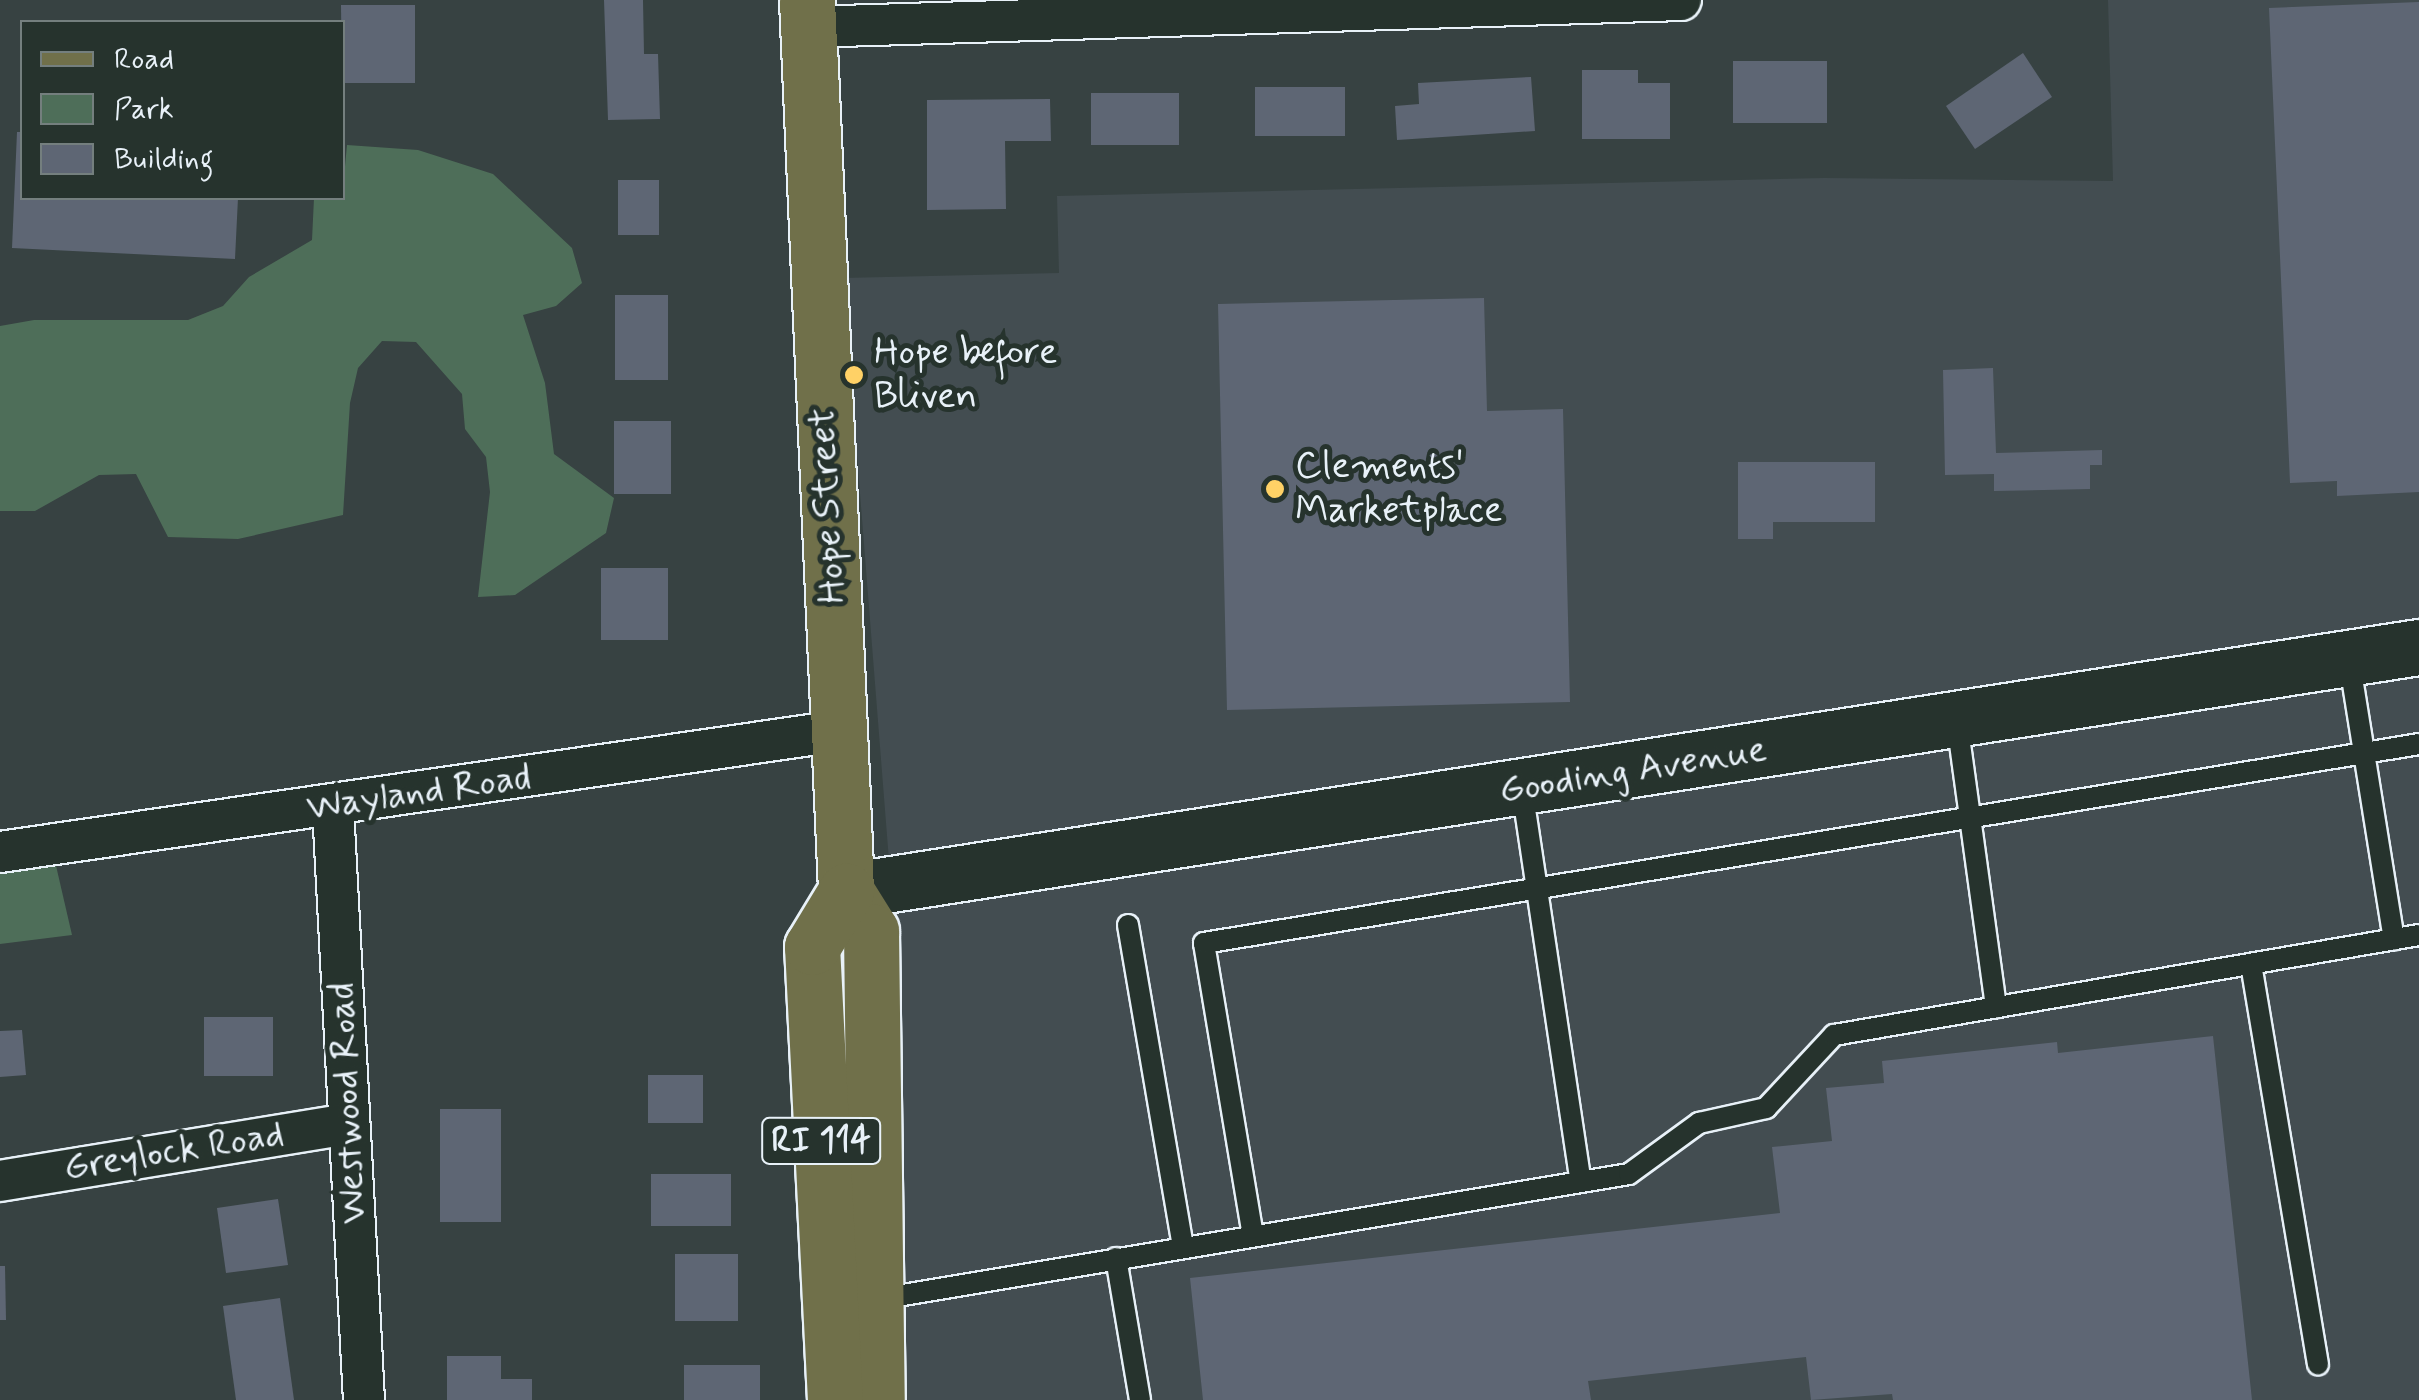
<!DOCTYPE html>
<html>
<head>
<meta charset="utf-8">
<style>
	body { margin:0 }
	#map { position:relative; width:2419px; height:1400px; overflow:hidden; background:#374242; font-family:Mynerve,sans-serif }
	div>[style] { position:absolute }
	.built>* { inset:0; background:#434d51 }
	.green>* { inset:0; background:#4e6e59 }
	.building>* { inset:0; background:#5e6674 }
	.roads { filter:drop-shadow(2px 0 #e8f1f8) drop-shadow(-2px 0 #e8f1f8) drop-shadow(0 2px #e8f1f8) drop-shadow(0 -2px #e8f1f8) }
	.service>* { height:20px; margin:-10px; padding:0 10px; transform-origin:10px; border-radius:10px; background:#26332d }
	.minor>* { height:40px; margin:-20px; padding:0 20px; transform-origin:20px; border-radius:20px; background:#26332d }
	.secondary>* { height:55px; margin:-27.5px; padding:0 27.5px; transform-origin:27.5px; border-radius:27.5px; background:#26332d }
	.primary>* { height:55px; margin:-27.5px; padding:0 27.5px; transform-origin:27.5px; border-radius:27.5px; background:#70704a }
	.dots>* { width:28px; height:28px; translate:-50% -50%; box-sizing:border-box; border:5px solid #26332d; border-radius:50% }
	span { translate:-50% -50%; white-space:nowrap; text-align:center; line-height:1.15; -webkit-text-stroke:10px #26332d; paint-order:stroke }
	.shield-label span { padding:2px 8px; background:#26332d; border:2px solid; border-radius:8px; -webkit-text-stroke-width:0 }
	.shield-label { font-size:35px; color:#e8f1f8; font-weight:700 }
	.poi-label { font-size:38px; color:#e8f1f8 }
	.left { translate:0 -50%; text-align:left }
	.street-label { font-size:38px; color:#e8f1f8 }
	.legend { position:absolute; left:20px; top:20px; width:325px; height:180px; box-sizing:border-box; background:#26332d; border:2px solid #747f7e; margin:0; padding:12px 18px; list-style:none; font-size:30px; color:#e8f1f8 }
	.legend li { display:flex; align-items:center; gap:20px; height:50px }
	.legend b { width:50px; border:2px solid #747f7e }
</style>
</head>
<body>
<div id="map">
	<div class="built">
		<i style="clip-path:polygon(2108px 0,2419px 0,2419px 1400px,905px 1400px,896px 949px,843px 278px,1059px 273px,1057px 196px,1824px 178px,2113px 181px)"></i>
	</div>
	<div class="green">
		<i style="clip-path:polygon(347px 145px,418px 150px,493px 174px,572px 248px,582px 283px,556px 306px,523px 315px,545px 383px,554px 454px,614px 498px,606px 533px,515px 595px,478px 597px,490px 492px,486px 457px,465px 429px,462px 394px,416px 342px,382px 341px,358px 368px,350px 403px,343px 515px,238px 539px,168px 537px,136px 474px,99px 475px,35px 511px,0 511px,0 326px,34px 320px,188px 320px,223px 306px,249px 277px,312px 240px,314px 198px,342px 198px)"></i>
		<i style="clip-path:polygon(54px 857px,72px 935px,0 944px,0 865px)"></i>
	</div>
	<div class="building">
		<i style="clip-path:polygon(604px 0,643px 0,644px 54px,658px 54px,660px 119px,608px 120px)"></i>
		<i style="clip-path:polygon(2419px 2px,2419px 492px,2337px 496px,2337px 481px,2290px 483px,2269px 8px)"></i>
		<i style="clip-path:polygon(341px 5px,415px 5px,415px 83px,342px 83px)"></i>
		<i style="clip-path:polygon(2023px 53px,2052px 97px,1975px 149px,1946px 106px)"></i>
		<i style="clip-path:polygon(1733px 61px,1827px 61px,1827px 123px,1733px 123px)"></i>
		<i style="clip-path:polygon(1582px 70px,1638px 70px,1638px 83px,1670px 83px,1670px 139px,1582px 139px)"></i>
		<i style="clip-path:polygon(1531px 77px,1535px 131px,1397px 140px,1395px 106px,1419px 104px,1418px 83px)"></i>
		<i style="clip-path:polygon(1255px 87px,1345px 87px,1345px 136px,1255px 136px)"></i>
		<i style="clip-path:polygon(1091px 93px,1179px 93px,1179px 145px,1091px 145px)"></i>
		<i style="clip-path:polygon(1050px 99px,1051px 141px,1005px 141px,1006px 209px,927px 210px,927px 100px)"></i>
		<i style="clip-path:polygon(17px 132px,22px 132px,22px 198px,238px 198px,235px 259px,12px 248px)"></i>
		<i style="clip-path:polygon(618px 180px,659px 180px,659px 235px,618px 235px)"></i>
		<i style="clip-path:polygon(615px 295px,668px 295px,668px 380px,615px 380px)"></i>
		<i style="clip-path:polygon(1484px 298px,1487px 411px,1563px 409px,1570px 702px,1227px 710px,1218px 304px)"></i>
		<i style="clip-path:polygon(1993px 368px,1996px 453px,2102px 450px,2102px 465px,2090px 465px,2090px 489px,1994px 491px,1994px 474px,1945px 475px,1943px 370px)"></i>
		<i style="clip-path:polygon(614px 421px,671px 421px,671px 494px,614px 494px)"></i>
		<i style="clip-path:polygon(1738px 462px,1875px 462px,1875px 522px,1773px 522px,1773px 539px,1738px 539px)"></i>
		<i style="clip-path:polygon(601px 568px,668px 568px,668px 640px,601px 640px)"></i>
		<i style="clip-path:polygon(204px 1017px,273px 1017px,273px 1076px,204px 1076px)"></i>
		<i style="clip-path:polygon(22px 1030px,26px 1075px,0 1077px,0 1031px)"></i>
		<i style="clip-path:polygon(2213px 1036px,2252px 1400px,1893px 1400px,1892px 1394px,1811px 1400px,1806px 1357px,1588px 1381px,1591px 1400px,1203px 1400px,1190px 1278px,1780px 1213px,1772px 1147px,1832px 1141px,1826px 1088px,1884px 1083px,1882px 1061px,2057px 1042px,2058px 1053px)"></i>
		<i style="clip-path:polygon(648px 1075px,703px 1075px,703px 1123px,648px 1123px)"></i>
		<i style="clip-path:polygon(440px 1109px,501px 1109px,501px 1222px,440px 1222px)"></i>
		<i style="clip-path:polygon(651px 1174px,731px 1174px,731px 1226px,651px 1226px)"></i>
		<i style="clip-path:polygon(278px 1199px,288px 1265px,226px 1273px,217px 1208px)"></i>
		<i style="clip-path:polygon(675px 1254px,738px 1254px,738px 1321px,675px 1321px)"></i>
		<i style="clip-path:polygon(0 1266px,5px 1266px,6px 1320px,0 1320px)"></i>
		<i style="clip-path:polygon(280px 1298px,294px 1400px,236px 1400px,223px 1306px)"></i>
		<i style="clip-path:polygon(447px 1356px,501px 1356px,501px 1379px,532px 1379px,532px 1400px,447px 1400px)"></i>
		<i style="clip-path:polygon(684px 1365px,760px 1365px,760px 1400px,684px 1400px)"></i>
	</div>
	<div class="roads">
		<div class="service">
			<i style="left:2349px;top:659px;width:284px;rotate:80.9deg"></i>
			<i style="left:1957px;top:722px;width:288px;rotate:82.2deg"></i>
			<i style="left:1522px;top:789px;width:397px;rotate:81.5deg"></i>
			<i style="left:1128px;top:925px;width:326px;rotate:80.3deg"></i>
			<i style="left:2251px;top:964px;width:406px;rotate:80.5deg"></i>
			<i style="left:1253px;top:1236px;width:297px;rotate:-99.5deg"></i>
			<i style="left:1204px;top:943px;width:1231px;rotate:-9.3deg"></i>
			<i style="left:1116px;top:1258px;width:144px;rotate:80.4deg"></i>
			<i style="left:879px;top:1299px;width:760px;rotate:-9.46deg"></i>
			<i style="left:1629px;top:1174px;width:87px;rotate:-36.1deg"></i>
			<i style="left:1699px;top:1123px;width:69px;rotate:-12.6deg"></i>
			<i style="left:1766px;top:1108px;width:100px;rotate:-47deg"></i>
			<i style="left:1834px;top:1035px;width:593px;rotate:-9.7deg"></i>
		</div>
		<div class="minor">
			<i style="left:808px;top:27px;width:873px;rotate:-1.77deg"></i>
			<i style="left:333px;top:807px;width:594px;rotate:87.01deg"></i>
			<i style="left:0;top:852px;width:847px;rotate:-8.22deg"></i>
			<i style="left:0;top:1181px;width:353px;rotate:-9.3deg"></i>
		</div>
		<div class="secondary">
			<i style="left:846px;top:891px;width:1592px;rotate:-8.82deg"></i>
		</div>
		<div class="primary">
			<i style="left:807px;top:0;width:892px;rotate:87.49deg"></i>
			<i style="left:846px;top:891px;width:47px;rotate:58deg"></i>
			<i style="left:871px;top:931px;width:469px;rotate:89.3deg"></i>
			<i style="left:835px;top:1400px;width:454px;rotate:-92.9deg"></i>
			<i style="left:812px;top:947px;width:66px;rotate:-58.7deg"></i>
		</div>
	</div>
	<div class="dots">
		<i style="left:854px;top:375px;background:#ffd166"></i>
		<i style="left:1275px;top:489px;background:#ffd166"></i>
	</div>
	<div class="shield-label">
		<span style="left:821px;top:1141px">RI 114</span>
	</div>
	<div class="poi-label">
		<span class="left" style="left:874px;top:375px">Hope before<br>Bliven</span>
		<span class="left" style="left:1295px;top:489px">Clements'<br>Marketplace</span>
	</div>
	<div class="street-label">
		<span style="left:828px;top:506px;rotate:-93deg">Hope Street</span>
		<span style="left:1633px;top:771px;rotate:-9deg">Gooding Avenue</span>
		<span style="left:419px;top:793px;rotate:-8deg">Wayland Road</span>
		<span style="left:348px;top:1103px;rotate:-93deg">Westwood Road</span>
		<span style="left:174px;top:1152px;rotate:-9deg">Greylock Road</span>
	</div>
	<ul class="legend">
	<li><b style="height:12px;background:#70704a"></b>Road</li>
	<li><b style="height:28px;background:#4e6e59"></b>Park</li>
	<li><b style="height:28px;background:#5e6674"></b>Building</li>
	</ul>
</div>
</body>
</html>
